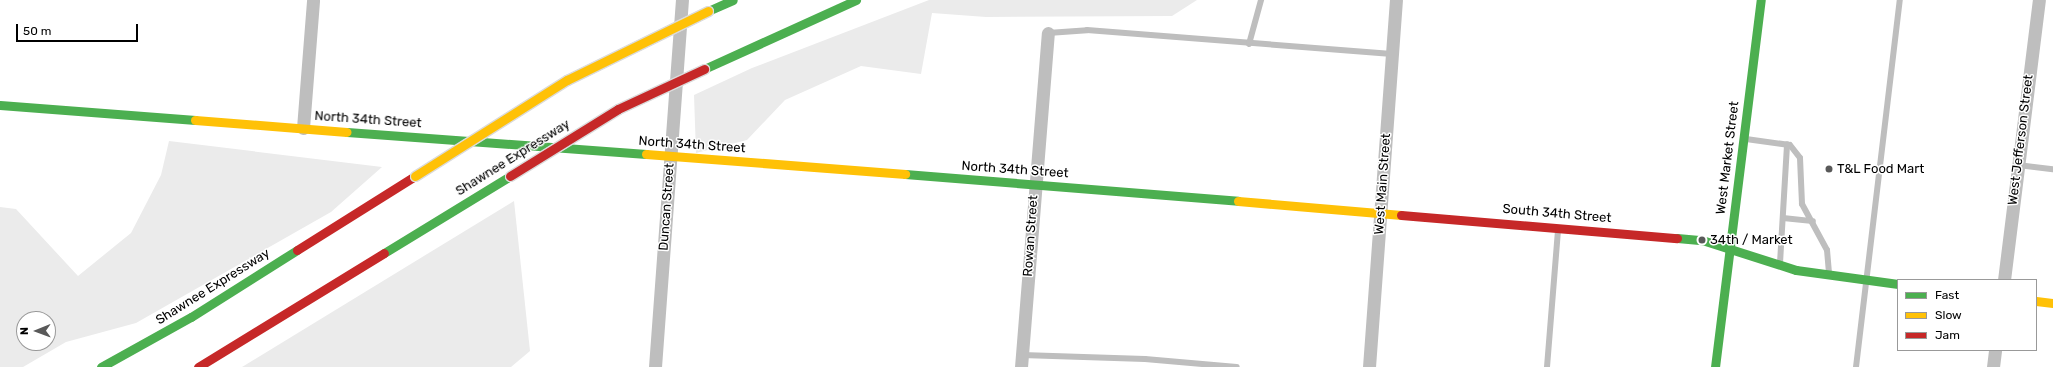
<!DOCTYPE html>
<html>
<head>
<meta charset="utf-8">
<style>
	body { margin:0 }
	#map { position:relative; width:2053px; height:367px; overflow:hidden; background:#fff; font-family:Rubik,sans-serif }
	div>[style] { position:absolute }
	.green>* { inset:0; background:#ebebeb }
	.lane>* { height:6px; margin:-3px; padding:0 3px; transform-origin:3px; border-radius:3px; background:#bebebe }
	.street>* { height:13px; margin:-6.5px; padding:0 6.5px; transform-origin:6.5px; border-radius:6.5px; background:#bebebe }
	.fast>* { height:9px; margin:-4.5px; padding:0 4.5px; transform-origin:4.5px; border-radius:4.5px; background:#4caf50 }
	.slow>* { height:9px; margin:-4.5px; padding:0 4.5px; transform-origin:4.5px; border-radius:4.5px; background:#ffc107 }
	.jam>* { height:9px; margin:-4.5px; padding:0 4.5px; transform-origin:4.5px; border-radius:4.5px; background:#c62828 }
	.bridges { filter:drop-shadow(1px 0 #dbdbdb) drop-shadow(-1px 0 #dbdbdb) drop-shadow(0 1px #dbdbdb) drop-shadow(0 -1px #dbdbdb) }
	.slow-bridge>* { height:9px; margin:-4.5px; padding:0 4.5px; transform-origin:4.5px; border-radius:4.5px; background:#ffc107 }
	.jam-bridge>* { height:9px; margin:-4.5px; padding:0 4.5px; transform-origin:4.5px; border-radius:4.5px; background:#c62828 }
	.dots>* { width:11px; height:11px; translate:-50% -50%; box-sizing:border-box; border:2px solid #fff; border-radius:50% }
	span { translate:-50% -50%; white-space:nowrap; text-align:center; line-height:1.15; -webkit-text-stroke:3px #fff; paint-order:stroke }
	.street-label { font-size:13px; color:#000 }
	.poi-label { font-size:13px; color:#000 }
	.left { translate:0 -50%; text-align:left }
	.legend { position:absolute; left:1897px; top:279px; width:140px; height:72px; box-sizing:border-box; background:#fff; border:1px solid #999; margin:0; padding:5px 7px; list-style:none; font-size:12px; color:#000 }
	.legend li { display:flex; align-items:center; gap:8px; height:20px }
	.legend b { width:20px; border:1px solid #999 }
	.north { position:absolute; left:16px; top:311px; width:40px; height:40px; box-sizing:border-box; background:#fff; border:1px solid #999; border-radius:50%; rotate:269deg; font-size:11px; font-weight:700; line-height:16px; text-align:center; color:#000 }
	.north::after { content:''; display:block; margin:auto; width:14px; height:18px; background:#595959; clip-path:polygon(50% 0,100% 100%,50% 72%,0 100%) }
	.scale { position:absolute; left:16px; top:24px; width:122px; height:18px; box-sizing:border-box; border:2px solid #000; border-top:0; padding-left:5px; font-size:12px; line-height:14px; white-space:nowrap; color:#000; -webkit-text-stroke:3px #fff; paint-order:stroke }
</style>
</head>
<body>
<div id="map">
	<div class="green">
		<i style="clip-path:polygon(929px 0,1197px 0,1172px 16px,986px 17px,932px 13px,921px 74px,861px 66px,785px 100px,747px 140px,696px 153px,694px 95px,752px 68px)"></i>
		<i style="clip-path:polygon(evenodd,169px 141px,382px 167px,331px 212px,136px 323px,66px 342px,23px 367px,0 367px,0 207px,16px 209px,78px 276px,131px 233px,161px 175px,169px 141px,24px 319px,48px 319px,48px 343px,24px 343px,24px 319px)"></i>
		<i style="clip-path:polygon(514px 201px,530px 351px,511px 367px,242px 367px)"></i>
	</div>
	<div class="lane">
		<i style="left:1048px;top:33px;width:39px;rotate:-4deg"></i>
		<i style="left:1087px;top:30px;width:306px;rotate:4.5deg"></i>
		<i style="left:1249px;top:44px;width:46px;rotate:-74.7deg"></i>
		<i style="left:1746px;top:139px;width:44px;rotate:7.8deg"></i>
		<i style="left:1790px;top:145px;width:16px;rotate:52deg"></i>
		<i style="left:1800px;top:158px;width:46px;rotate:87.5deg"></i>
		<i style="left:1802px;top:204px;width:52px;rotate:61.5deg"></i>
		<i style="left:1827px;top:250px;width:23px;rotate:85deg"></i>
		<i style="left:2018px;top:165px;width:35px;rotate:7deg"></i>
		<i style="left:1783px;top:218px;width:30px;rotate:6deg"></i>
		<i style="left:1780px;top:263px;width:119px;rotate:-86.6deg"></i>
		<i style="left:1022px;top:355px;width:123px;rotate:1.9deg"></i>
		<i style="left:1145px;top:359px;width:92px;rotate:5deg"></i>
		<i style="left:1547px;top:367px;width:138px;rotate:-85.4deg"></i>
		<i style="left:1856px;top:367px;width:370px;rotate:-83.2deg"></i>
	</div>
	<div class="street">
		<i style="left:303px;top:128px;width:128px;rotate:-85.5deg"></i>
		<i style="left:2004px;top:280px;width:282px;rotate:-82.9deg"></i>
		<i style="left:655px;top:367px;width:368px;rotate:-85.8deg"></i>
		<i style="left:1021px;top:367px;width:335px;rotate:-85.4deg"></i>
		<i style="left:1369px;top:367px;width:368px;rotate:-85.8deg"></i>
		<i style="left:1993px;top:367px;width:17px;rotate:-83deg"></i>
	</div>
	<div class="fast">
		<i style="left:708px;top:11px;width:27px;rotate:-24deg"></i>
		<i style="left:704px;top:69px;width:167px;rotate:-24.4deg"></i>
		<i style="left:0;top:105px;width:196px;rotate:4.4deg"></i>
		<i style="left:347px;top:132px;width:300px;rotate:4.2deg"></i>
		<i style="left:905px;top:174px;width:334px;rotate:4.6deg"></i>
		<i style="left:1677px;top:238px;width:25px;rotate:5deg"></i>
		<i style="left:1702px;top:240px;width:99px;rotate:17.7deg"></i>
		<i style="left:1796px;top:270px;width:103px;rotate:7.8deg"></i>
		<i style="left:384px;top:253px;width:148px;rotate:-31.4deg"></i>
		<i style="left:101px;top:367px;width:103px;rotate:-29.1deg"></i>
		<i style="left:191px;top:317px;width:125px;rotate:-32.3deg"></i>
		<i style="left:1715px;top:367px;width:370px;rotate:-82.9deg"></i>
	</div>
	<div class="slow">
		<i style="left:195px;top:120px;width:152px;rotate:4.5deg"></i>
		<i style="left:646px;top:154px;width:260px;rotate:4.4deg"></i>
		<i style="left:1238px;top:201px;width:164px;rotate:4.9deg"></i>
		<i style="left:2036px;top:301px;width:17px;rotate:7deg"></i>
	</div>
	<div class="jam">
		<i style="left:1401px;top:215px;width:277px;rotate:4.8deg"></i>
		<i style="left:297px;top:250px;width:139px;rotate:-32.1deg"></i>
		<i style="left:198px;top:367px;width:218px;rotate:-31.5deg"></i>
	</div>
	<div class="bridges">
		<div class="slow-bridge">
			<i style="left:415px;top:176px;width:180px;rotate:-32.3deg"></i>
			<i style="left:567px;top:80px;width:157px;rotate:-26.1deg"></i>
		</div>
		<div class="jam-bridge">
			<i style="left:510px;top:176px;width:127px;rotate:-31.8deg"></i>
			<i style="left:618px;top:109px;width:95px;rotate:-24.9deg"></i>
		</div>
	</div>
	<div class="dots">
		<i style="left:1829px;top:169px;background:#595959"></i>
		<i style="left:1702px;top:240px;background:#595959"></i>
	</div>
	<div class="street-label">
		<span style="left:368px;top:120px;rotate:4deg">North 34th Street</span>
		<span style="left:2021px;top:140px;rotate:-83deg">West Jefferson Street</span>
		<span style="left:692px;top:145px;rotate:4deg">North 34th Street</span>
		<span style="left:513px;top:158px;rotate:-32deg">Shawnee Expressway</span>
		<span style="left:1728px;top:158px;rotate:-83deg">West Market Street</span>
		<span style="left:1015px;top:170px;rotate:4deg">North 34th Street</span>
		<span style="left:1383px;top:184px;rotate:-86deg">West Main Street</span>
		<span style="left:667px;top:207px;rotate:-86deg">Duncan Street</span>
		<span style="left:1557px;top:214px;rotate:5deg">South 34th Street</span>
		<span style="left:1031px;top:236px;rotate:-86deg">Rowan Street</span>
		<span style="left:213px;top:287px;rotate:-32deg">Shawnee Expressway</span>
	</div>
	<div class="poi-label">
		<span class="left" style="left:1837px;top:169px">T&amp;L Food Mart</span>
		<span class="left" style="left:1710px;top:240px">34th / Market</span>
	</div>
	<ul class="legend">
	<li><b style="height:5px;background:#4caf50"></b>Fast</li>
	<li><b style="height:5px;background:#ffc107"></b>Slow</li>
	<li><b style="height:5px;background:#c62828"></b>Jam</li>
	</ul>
	<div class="north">N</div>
	<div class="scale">50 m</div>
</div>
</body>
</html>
